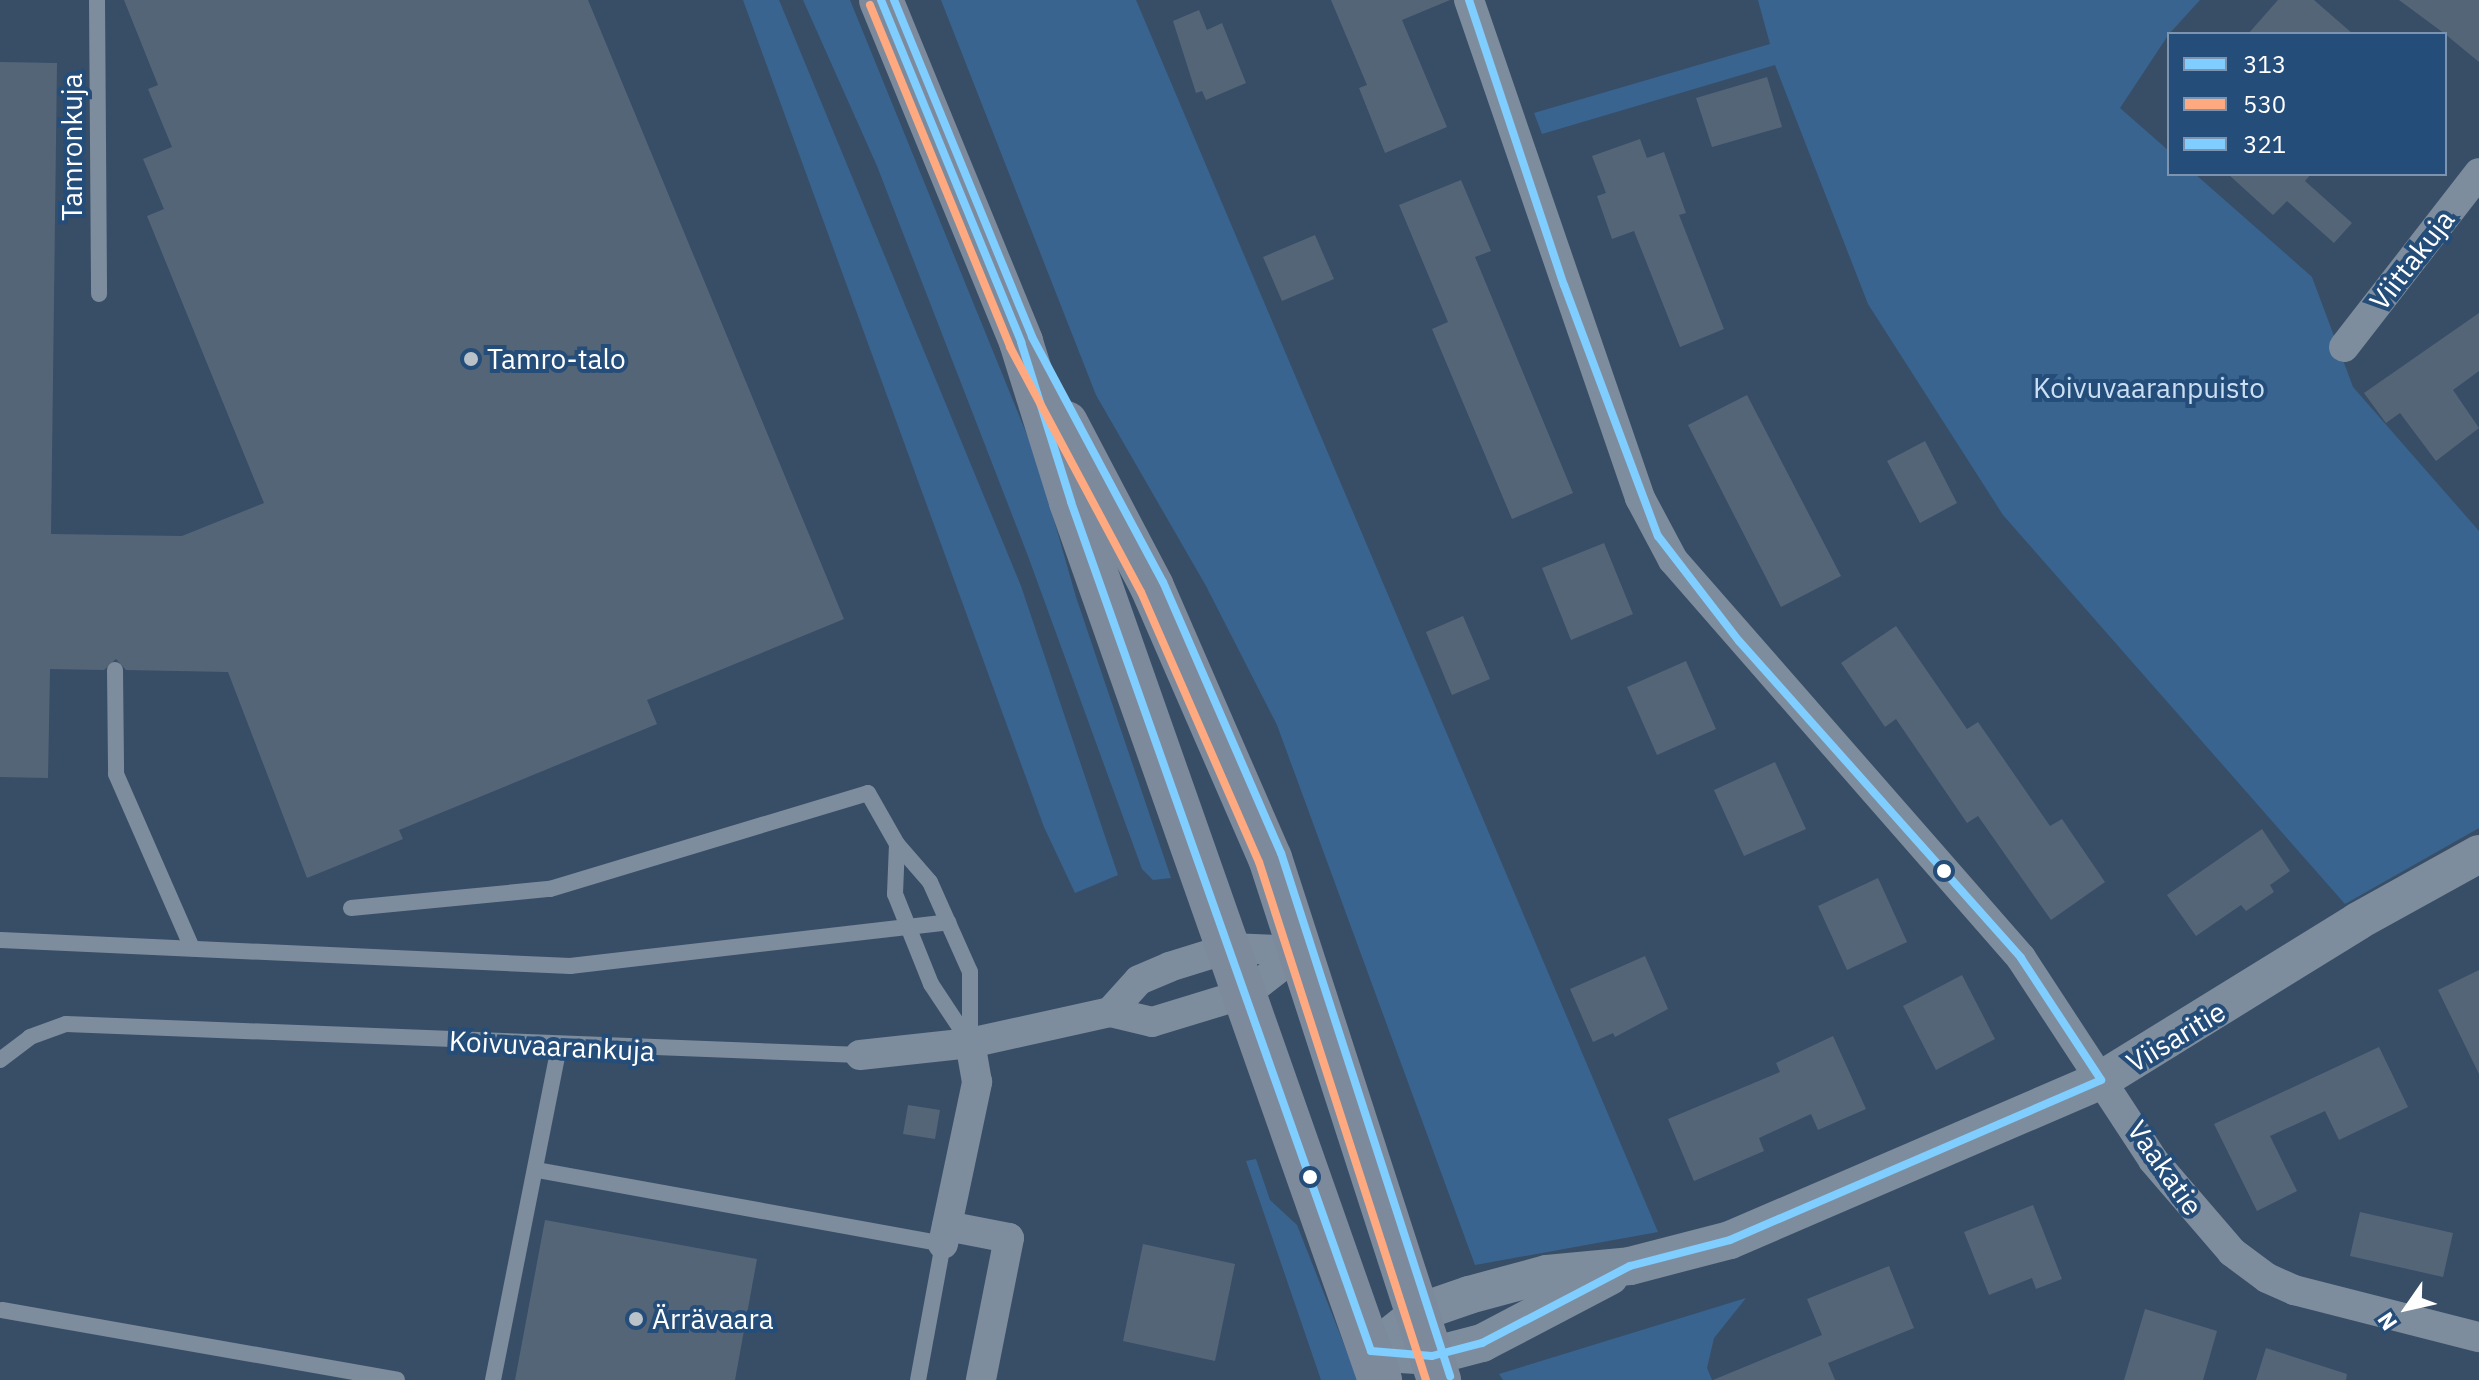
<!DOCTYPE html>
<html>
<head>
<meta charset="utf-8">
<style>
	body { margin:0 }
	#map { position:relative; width:2479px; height:1380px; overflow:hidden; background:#384e66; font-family:"IBM Plex Sans",sans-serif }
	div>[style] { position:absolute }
	.green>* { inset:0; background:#396490 }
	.building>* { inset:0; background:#546578 }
	.service>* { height:16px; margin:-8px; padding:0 8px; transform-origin:8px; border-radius:8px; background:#7d8d9d }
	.minor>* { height:30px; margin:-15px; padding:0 15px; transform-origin:15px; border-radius:15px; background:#7d8d9d }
	.tertiary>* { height:38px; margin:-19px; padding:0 19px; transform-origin:19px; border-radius:19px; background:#7d8d9d }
	.primary>* { height:44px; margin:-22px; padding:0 22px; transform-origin:22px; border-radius:22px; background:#7c8a9c }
	.bus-1>* { height:8px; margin:-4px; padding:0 4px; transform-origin:4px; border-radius:4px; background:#80cdff }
	.bus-2>* { height:8px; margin:-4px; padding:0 4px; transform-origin:4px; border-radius:4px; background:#ffa980 }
	.bus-3>* { height:8px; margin:-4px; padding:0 4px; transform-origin:4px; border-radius:4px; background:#80cdff }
	.dots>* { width:22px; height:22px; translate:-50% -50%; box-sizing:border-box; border:4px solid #254d79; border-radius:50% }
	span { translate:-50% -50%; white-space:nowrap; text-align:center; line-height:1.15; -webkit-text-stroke:8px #254d79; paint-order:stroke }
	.street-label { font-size:28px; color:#fff }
	.poi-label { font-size:28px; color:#fff }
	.left { translate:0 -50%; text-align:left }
	.park-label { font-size:28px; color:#cadff3 }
	.legend { position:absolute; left:2167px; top:32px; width:280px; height:144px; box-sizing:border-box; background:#254d79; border:2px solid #7c94af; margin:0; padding:10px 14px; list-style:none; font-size:24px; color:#fff }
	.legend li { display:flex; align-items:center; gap:16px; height:40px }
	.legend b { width:40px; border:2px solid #7c94af }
	.north { position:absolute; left:2367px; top:1268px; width:80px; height:80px; -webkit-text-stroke:6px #254d79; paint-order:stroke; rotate:236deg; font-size:22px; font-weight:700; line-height:32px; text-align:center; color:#fff }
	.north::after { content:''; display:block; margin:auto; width:28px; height:36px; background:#fff; clip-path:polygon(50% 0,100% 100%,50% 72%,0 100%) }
</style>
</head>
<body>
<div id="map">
	<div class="green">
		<i style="clip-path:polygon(743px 0,779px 0,1021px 586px,1118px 875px,1075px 893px,1044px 827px)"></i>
		<i style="clip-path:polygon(803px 0,850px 0,1036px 457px,1076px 597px,1171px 878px,1153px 880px,1142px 869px,1028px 556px,877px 166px)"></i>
		<i style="clip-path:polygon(941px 0,1136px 0,1658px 1232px,1475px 1265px,1277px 725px,1206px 586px,1096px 395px)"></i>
		<i style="clip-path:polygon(1758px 0,2200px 0,2169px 34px,2120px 108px,2169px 151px,2169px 174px,2195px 174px,2312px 277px,2353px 387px,2479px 531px,2479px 828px,2345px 904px,2003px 515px,1868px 304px,1775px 65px,1542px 134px,1534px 113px,1770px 44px)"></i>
		<i style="clip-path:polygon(1256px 1159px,1270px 1200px,1297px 1225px,1358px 1380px,1321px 1380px,1246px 1161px)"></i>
		<i style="clip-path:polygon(1746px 1298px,1714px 1338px,1707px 1368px,1712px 1380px,1503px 1380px,1499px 1374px)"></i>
	</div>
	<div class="building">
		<i style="clip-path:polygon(124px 0,588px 0,844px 619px,647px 700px,657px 724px,399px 830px,403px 839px,307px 878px,228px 672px,126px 670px,116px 659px,104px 670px,50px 669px,48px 778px,0 777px,0 62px,57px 63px,51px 534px,182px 536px,264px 503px,147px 216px,164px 209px,143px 159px,172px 147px,148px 89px,158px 85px)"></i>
		<i style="clip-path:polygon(1331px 0,1450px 0,1402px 20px,1447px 127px,1385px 153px,1359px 88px,1367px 85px)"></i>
		<i style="clip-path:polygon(2278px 0,2314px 0,2353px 34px,2248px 34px)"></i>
		<i style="clip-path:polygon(2399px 0,2479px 0,2479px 62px,2445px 34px)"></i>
		<i style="clip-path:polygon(1199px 10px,1207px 30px,1222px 23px,1246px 83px,1206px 100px,1202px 91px,1196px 93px,1173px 21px)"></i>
		<i style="clip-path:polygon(1767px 77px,1782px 127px,1712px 147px,1696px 98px)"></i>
		<i style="clip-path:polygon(1640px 139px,1647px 158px,1664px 152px,1686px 213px,1679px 215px,1724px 329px,1680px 347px,1634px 231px,1612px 239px,1597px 196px,1606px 193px,1592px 156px)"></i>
		<i style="clip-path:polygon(2228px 174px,2311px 174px,2305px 181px,2352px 223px,2334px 243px,2287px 201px,2273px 215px)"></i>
		<i style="clip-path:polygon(1461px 180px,1491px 251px,1475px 257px,1573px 493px,1512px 519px,1432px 329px,1448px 322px,1399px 205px)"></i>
		<i style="clip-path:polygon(1315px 235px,1334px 279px,1282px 301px,1263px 257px)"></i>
		<i style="clip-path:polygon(2479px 313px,2479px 371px,2453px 390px,2479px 428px,2436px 461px,2400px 413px,2386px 423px,2364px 393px)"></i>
		<i style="clip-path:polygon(1747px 395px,1841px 576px,1781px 607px,1688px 425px)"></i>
		<i style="clip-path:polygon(1925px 441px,1957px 503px,1920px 523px,1887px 461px)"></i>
		<i style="clip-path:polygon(1604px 543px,1633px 614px,1571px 640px,1542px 568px)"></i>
		<i style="clip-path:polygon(1463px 616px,1490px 679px,1452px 695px,1426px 632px)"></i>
		<i style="clip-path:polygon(1896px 626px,1967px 729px,1978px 722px,2050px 826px,2062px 819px,2105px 882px,2051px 920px,1978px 816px,1967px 823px,1896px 719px,1885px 727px,1841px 663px)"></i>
		<i style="clip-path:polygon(1686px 661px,1716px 729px,1657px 755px,1627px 687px)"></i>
		<i style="clip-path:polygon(1775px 762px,1806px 829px,1744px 856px,1714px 790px)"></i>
		<i style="clip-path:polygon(2262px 829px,2290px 871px,2270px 885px,2274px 892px,2246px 911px,2241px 905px,2196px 936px,2167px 895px)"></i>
		<i style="clip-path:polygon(1878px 878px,1907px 942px,1847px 970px,1818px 906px)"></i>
		<i style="clip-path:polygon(1645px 956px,1668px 1009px,1615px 1037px,1613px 1033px,1593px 1042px,1570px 989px)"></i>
		<i style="clip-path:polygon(2479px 970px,2479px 1074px,2438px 990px)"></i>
		<i style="clip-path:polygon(1962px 975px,1995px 1039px,1936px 1070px,1903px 1006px)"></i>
		<i style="clip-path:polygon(1833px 1036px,1866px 1109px,1818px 1130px,1811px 1114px,1759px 1138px,1764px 1151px,1694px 1181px,1668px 1119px,1780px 1072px,1776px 1063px)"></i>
		<i style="clip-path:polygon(2379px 1047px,2408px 1107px,2339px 1140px,2325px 1111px,2270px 1136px,2297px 1191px,2257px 1211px,2214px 1124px)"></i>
		<i style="clip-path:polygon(908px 1105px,940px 1110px,935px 1139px,903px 1134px)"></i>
		<i style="clip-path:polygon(2033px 1205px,2062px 1279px,2036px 1289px,2032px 1278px,1989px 1295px,1964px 1232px)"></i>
		<i style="clip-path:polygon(2360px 1212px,2453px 1233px,2443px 1277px,2350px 1256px)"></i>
		<i style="clip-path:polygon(545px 1220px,757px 1259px,735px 1380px,515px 1380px)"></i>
		<i style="clip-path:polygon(1143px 1244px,1235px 1264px,1215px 1361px,1123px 1341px)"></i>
		<i style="clip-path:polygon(1889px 1266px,1914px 1328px,1828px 1363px,1835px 1380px,1713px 1380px,1822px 1335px,1807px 1299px)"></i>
		<i style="clip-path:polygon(2145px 1309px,2217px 1331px,2203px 1380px,2124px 1380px)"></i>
		<i style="clip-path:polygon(2266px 1348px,2347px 1374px,2346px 1380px,2256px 1380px)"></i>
	</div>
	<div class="service">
		<i style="left:97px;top:0;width:294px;rotate:89.6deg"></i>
		<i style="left:115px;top:670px;width:104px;rotate:89.4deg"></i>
		<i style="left:116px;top:774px;width:190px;rotate:66.4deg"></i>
		<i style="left:897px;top:844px;width:50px;rotate:92.3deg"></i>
		<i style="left:895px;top:894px;width:97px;rotate:68.2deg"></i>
		<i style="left:931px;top:984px;width:71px;rotate:56.5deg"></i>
		<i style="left:351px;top:908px;width:200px;rotate:-5.5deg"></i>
		<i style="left:550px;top:889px;width:332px;rotate:-16.8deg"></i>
		<i style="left:868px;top:793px;width:59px;rotate:60.4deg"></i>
		<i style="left:897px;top:844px;width:50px;rotate:49deg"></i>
		<i style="left:930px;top:882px;width:98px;rotate:66deg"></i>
		<i style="left:970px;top:972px;width:71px;rotate:90deg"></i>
		<i style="left:1px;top:940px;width:570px;rotate:2.62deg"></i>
		<i style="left:570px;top:966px;width:381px;rotate:-6.6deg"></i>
		<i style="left:0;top:1060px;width:38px;rotate:-37deg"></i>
		<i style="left:30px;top:1037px;width:38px;rotate:-20deg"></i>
		<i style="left:66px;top:1024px;width:795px;rotate:2.24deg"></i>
		<i style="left:537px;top:1170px;width:413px;rotate:10.3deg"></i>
		<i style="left:943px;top:1244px;width:138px;rotate:100.4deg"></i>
		<i style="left:2px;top:1310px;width:401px;rotate:10deg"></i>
		<i style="left:493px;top:1380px;width:340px;rotate:-78.8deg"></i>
	</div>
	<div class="minor">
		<i style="left:1469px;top:0;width:527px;rotate:71.05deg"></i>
		<i style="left:1640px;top:498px;width:70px;rotate:62deg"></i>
		<i style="left:1673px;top:560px;width:529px;rotate:48.83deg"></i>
		<i style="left:2021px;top:958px;width:241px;rotate:56.8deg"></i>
		<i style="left:2153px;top:1160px;width:121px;rotate:49.3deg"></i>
		<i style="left:2232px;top:1252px;width:44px;rotate:36.6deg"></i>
		<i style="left:2267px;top:1278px;width:30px;rotate:24deg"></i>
		<i style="left:2294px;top:1290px;width:191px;rotate:14.3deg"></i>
		<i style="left:2344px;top:347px;width:220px;rotate:-52.2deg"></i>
		<i style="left:1110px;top:1012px;width:43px;rotate:-47.8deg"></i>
		<i style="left:1139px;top:980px;width:33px;rotate:-23deg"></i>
		<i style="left:1169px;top:967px;width:64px;rotate:-17.3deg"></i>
		<i style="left:1230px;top:948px;width:71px;rotate:2.4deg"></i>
		<i style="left:860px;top:1055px;width:111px;rotate:-6.2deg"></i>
		<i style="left:970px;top:1043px;width:143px;rotate:-12.5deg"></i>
		<i style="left:1110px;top:1012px;width:43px;rotate:13.4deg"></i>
		<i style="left:1152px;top:1022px;width:99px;rotate:-17deg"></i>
		<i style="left:1247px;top:993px;width:68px;rotate:-37.9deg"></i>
		<i style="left:947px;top:1226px;width:63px;rotate:11deg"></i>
		<i style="left:1009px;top:1238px;width:145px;rotate:101.2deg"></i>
		<i style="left:943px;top:1244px;width:166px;rotate:-78.1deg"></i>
		<i style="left:977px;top:1082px;width:40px;rotate:-100deg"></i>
	</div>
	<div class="tertiary">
		<i style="left:1371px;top:1351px;width:63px;rotate:-38.5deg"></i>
		<i style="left:1420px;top:1312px;width:52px;rotate:-19.1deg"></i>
		<i style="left:1469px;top:1295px;width:81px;rotate:-15.1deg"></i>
		<i style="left:1547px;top:1274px;width:83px;rotate:-5.5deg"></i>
		<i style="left:1630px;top:1266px;width:103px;rotate:-14.6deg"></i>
		<i style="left:1730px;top:1240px;width:404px;rotate:-23.3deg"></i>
		<i style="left:2101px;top:1080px;width:302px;rotate:-31.7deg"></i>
		<i style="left:2358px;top:921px;width:138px;rotate:-29deg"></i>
		<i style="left:1401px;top:1354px;width:31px;rotate:4deg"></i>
		<i style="left:1432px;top:1356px;width:52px;rotate:-14.6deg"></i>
		<i style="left:1482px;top:1343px;width:144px;rotate:-27.6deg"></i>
	</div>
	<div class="primary">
		<i style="left:881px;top:0;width:370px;rotate:67.7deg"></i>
		<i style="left:1021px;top:342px;width:168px;rotate:72.6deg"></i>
		<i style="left:1071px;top:502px;width:931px;rotate:70.61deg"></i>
		<i style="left:1066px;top:423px;width:185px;rotate:62.3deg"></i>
		<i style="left:1152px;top:587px;width:296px;rotate:66.5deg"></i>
		<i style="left:1270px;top:858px;width:549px;rotate:72.06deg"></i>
	</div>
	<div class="bus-1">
		<i style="left:881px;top:0;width:370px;rotate:67.7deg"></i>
		<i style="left:1021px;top:342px;width:168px;rotate:72.6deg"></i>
		<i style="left:1071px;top:502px;width:900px;rotate:70.54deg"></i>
		<i style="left:1371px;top:1351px;width:61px;rotate:4.7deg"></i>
		<i style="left:1432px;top:1356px;width:52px;rotate:-14.6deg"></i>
		<i style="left:1482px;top:1343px;width:167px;rotate:-27.5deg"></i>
		<i style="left:1630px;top:1266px;width:103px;rotate:-14.6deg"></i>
		<i style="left:1730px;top:1240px;width:404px;rotate:-23.3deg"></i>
		<i style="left:1469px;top:0;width:300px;rotate:71.6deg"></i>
		<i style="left:1564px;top:285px;width:268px;rotate:69.5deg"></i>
		<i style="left:1658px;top:536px;width:133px;rotate:52.4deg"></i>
		<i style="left:1739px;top:641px;width:424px;rotate:48.3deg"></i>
		<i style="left:2021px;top:958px;width:146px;rotate:56.7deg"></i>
	</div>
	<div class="bus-2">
		<i style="left:870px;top:5px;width:370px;rotate:67.7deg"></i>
		<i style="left:1010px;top:347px;width:278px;rotate:61.9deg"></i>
		<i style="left:1141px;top:592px;width:295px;rotate:66.4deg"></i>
		<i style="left:1259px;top:862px;width:544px;rotate:72.13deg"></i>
	</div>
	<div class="bus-3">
		<i style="left:894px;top:0;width:364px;rotate:67.7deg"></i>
		<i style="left:1032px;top:337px;width:278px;rotate:61.9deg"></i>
		<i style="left:1163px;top:582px;width:296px;rotate:66.5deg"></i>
		<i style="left:1281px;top:853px;width:550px;rotate:72.09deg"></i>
	</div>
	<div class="dots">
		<i style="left:471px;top:359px;background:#b9c1c9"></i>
		<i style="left:1944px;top:871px;background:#fff"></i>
		<i style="left:1310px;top:1177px;background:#fff"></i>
		<i style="left:636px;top:1319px;background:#b9c1c9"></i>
	</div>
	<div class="street-label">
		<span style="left:72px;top:147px;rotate:-90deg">Tamronkuja</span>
		<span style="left:2412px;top:260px;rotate:-52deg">Viittakuja</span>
		<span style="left:2176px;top:1037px;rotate:-31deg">Viisaritie</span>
		<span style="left:552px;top:1046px;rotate:3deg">Koivuvaarankuja</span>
		<span style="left:2165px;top:1168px;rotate:55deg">Vaakatie</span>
	</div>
	<div class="poi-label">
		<span class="left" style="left:487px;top:359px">Tamro-talo</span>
		<span class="left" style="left:652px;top:1319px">Ärrävaara</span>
	</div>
	<div class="park-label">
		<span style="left:2149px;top:388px">Koivuvaaranpuisto</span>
	</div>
	<ul class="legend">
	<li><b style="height:10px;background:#80cdff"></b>313</li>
	<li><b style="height:10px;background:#ffa980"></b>530</li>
	<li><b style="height:10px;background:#80cdff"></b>321</li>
	</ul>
	<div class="north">N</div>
</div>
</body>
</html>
